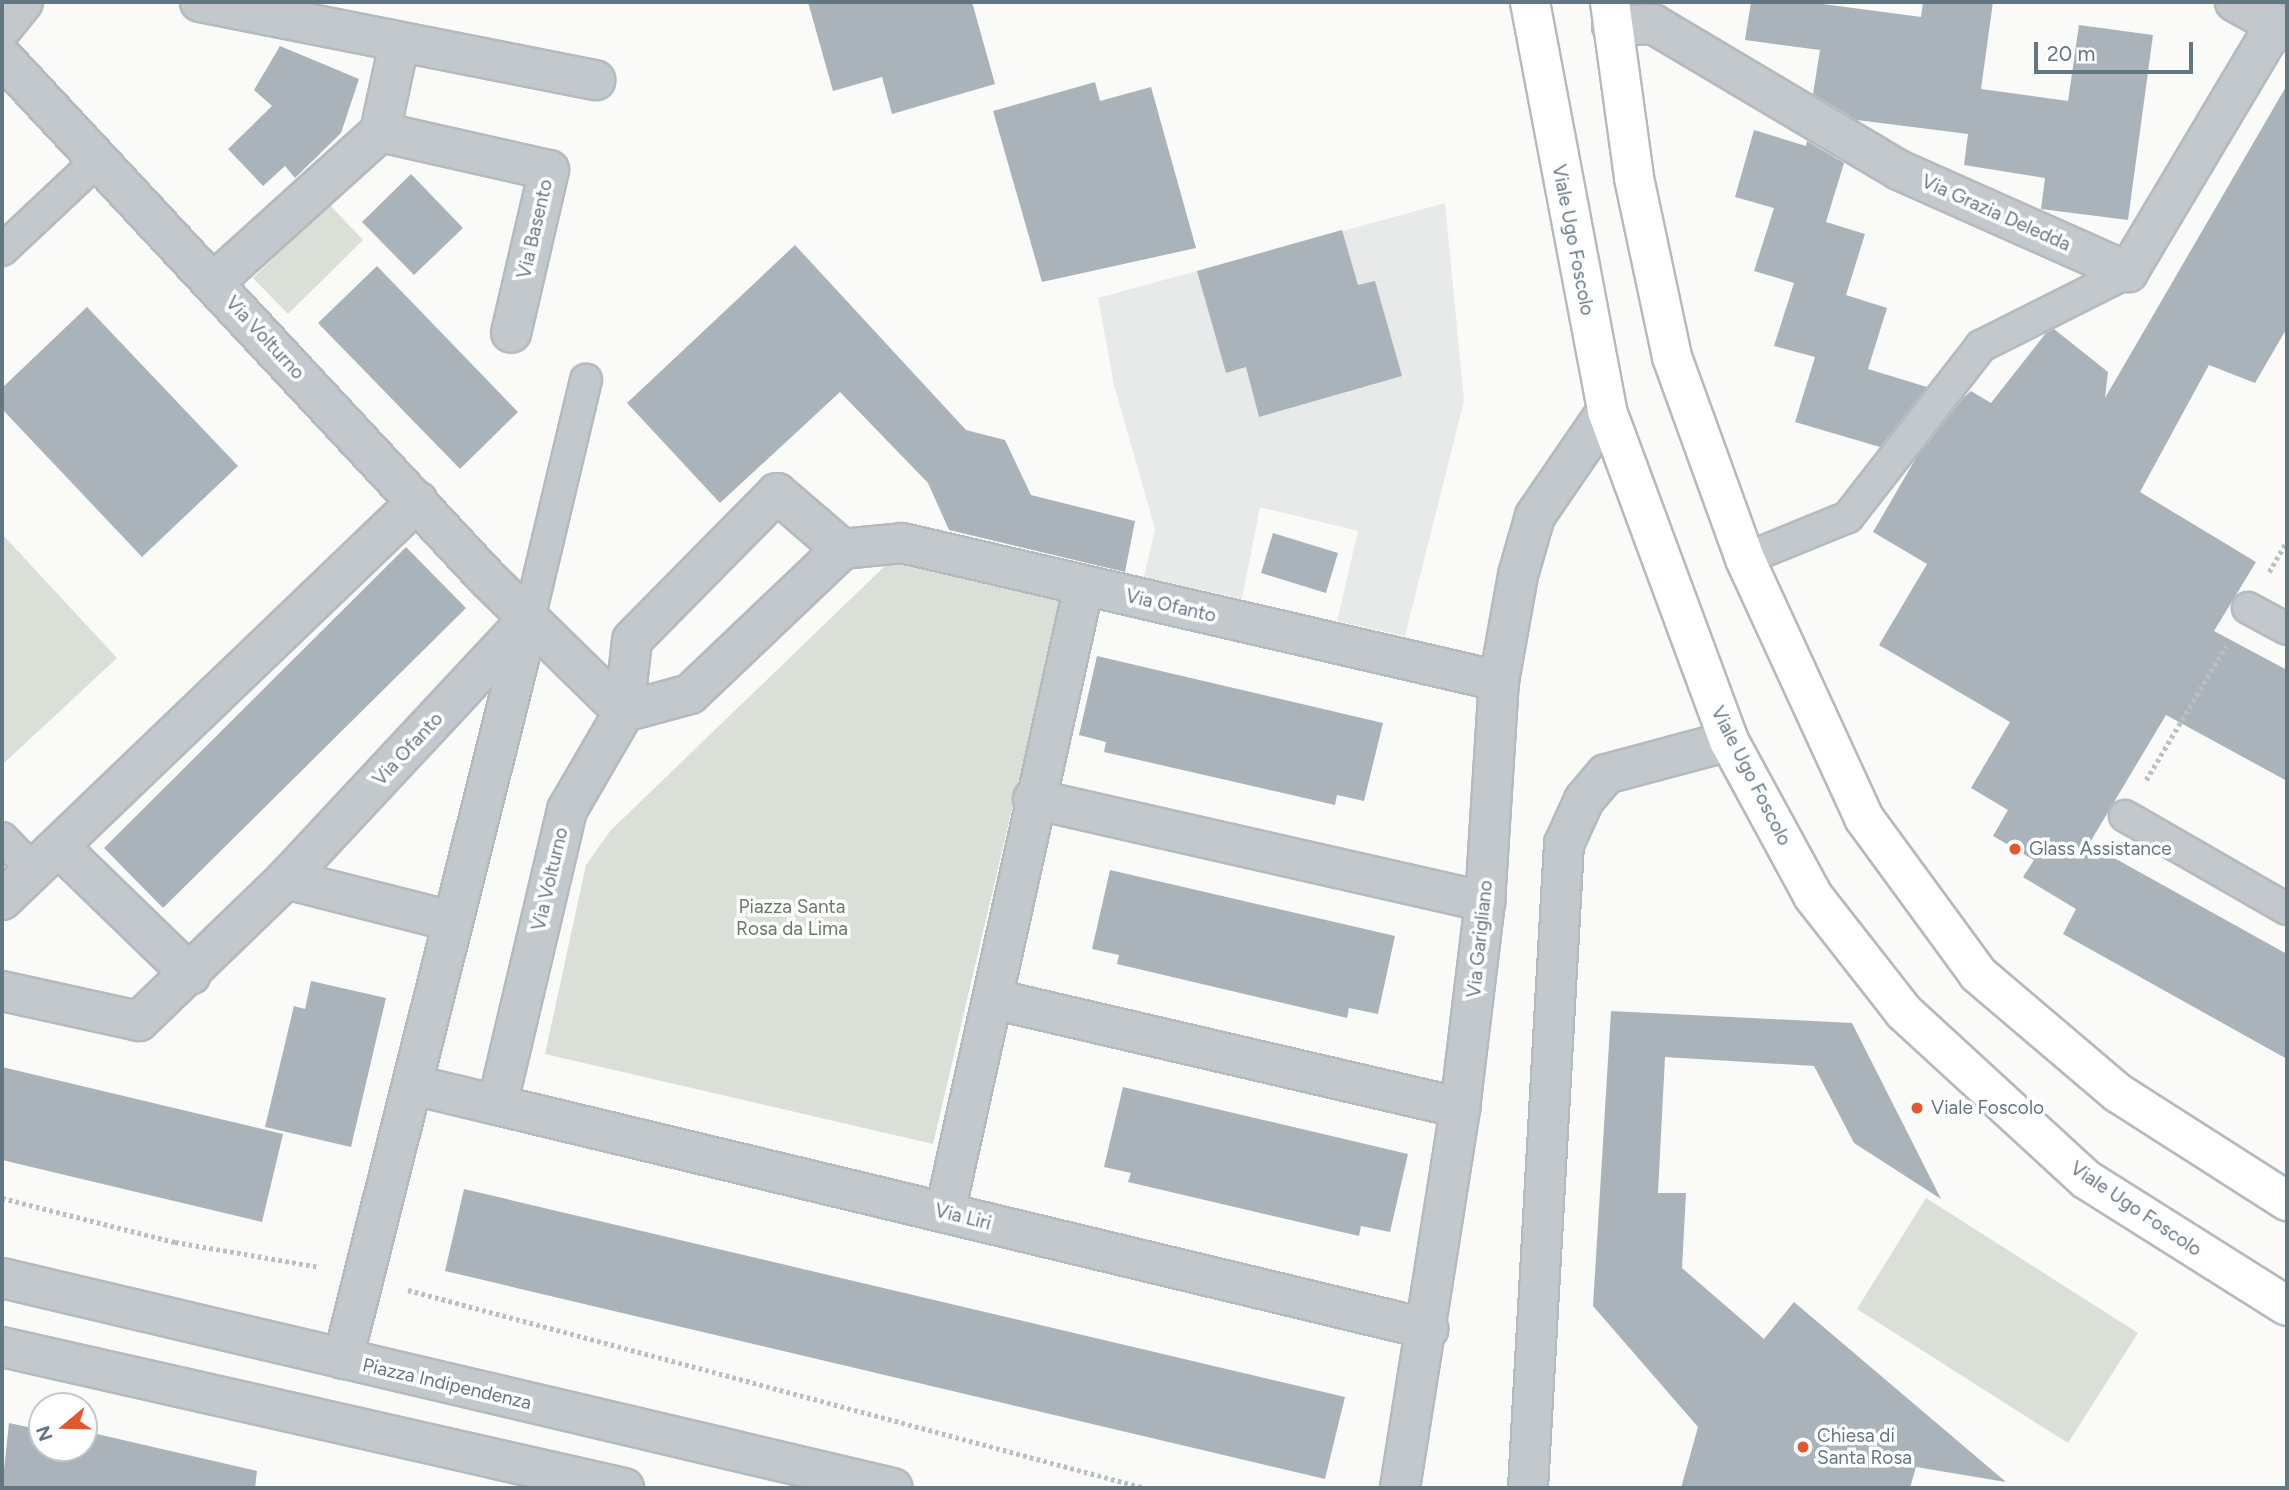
<!DOCTYPE html>
<html>
<head>
<meta charset="utf-8">
<style>
	body { margin:0 }
	#map { position:relative; width:2289px; height:1490px; overflow:hidden; background:#fafaf8; font-family:Figtree,sans-serif }
	div>[style] { position:absolute }
	.built>* { inset:0; background:#e8e9e9 }
	.green>* { inset:0; background:#dadfd7 }
	.building>* { inset:0; background:#aab3b9 }
	.path>* { height:4.5px; margin-top:-2.25px; transform-origin:0; background:repeating-linear-gradient(90deg,#bbbfc2 0 3.5px,transparent 0 7px) }
	.roads { filter:drop-shadow(2px 0 #b5babe) drop-shadow(-2px 0 #b5babe) drop-shadow(0 2px #b5babe) drop-shadow(0 -2px #b5babe) }
	.service>* { height:30px; margin:-15px; padding:0 15px; transform-origin:15px; border-radius:15px; background:#c3c8cc }
	.minor>* { height:38px; margin:-19px; padding:0 19px; transform-origin:19px; border-radius:19px; background:#c3c8cc }
	.primary>* { height:38px; margin:-19px; padding:0 19px; transform-origin:19px; border-radius:19px; background:#fff }
	.dots>* { width:19px; height:19px; translate:-50% -50%; box-sizing:border-box; border:4px solid #fff; border-radius:50% }
	span { translate:-50% -50%; white-space:nowrap; text-align:center; line-height:1.15; -webkit-text-stroke:7px #fff; paint-order:stroke }
	.street-label { font-size:19px; color:#657683 }
	.poi-label { font-size:19px; color:#657683 }
	.left { translate:0 -50%; text-align:left }
	.park-label { font-size:19px; color:#687a64 }
	.frame { position:absolute; inset:0; border:4px solid #657683; pointer-events:none }
	.north { position:absolute; left:28px; top:1392px; width:70px; height:70px; box-sizing:border-box; background:#fff; border:2px solid #c1c8cd; border-radius:50%; rotate:251deg; font-size:19px; font-weight:700; line-height:28px; text-align:center; color:#657683 }
	.north::after { content:''; display:block; margin:auto; width:24px; height:32px; background:#e4572e; clip-path:polygon(50% 0,100% 100%,50% 72%,0 100%) }
	.scale { position:absolute; left:2034px; top:42px; width:159px; height:32px; box-sizing:border-box; border:4px solid #657683; border-top:0; padding-left:9px; font-size:21px; line-height:24px; white-space:nowrap; color:#657683; -webkit-text-stroke:5px #fff; paint-order:stroke }
</style>
</head>
<body>
<div id="map">
	<div class="built">
		<i style="clip-path:polygon(1445px 203px,1464px 401px,1405px 636px,1337px 621px,1358px 531px,1260px 507px,1242px 599px,1144px 577px,1155px 529px,1114px 385px,1098px 298px)"></i>
	</div>
	<div class="green">
		<i style="clip-path:polygon(329px 204px,363px 240px,288px 314px,253px 278px)"></i>
		<i style="clip-path:polygon(2px 534px,117px 658px,2px 765px)"></i>
		<i style="clip-path:polygon(889px 562px,1061px 601px,933px 1144px,545px 1054px,586px 865px,610px 831px)"></i>
		<i style="clip-path:polygon(1926px 1198px,2138px 1333px,2068px 1443px,1857px 1309px)"></i>
	</div>
	<div class="building">
		<i style="clip-path:polygon(808px 2px,972px 2px,995px 84px,892px 114px,882px 77px,833px 91px)"></i>
		<i style="clip-path:polygon(1751px 2px,1808px 2px,1921px 17px,1923px 2px,1993px 2px,1981px 89px,2068px 101px,2079px 25px,2153px 35px,2128px 220px,2041px 209px,2045px 178px,1964px 165px,1968px 134px,1857px 120px,1813px 94px,1820px 50px,1745px 40px)"></i>
		<i style="clip-path:polygon(280px 46px,359px 79px,341px 133px,295px 178px,285px 166px,263px 186px,228px 149px,272px 106px,254px 90px)"></i>
		<i style="clip-path:polygon(1095px 82px,1100px 101px,1151px 87px,1196px 248px,1042px 282px,993px 111px)"></i>
		<i style="clip-path:polygon(2287px 85px,2287px 328px,2255px 383px,2209px 365px,2140px 492px,2256px 562px,2214px 631px,2287px 670px,2287px 781px,2166px 715px,2089px 844px,2287px 954px,2287px 1059px,2063px 934px,2076px 909px,2023px 877px,2034px 860px,1993px 836px,2008px 810px,1971px 788px,2010px 722px,1879px 645px,1927px 564px,1873px 532px,1916px 458px,1964px 397px,1971px 391px,1991px 403px,2046px 333px,2054px 329px,2108px 372px,2105px 398px)"></i>
		<i style="clip-path:polygon(1754px 130px,1806px 146px,1807px 141px,1844px 163px,1826px 222px,1865px 234px,1846px 295px,1887px 308px,1868px 369px,1927px 387px,1880px 447px,1795px 422px,1815px 357px,1774px 346px,1794px 283px,1754px 271px,1774px 208px,1735px 197px)"></i>
		<i style="clip-path:polygon(411px 174px,463px 228px,414px 275px,362px 222px)"></i>
		<i style="clip-path:polygon(1342px 230px,1358px 285px,1375px 281px,1402px 376px,1259px 417px,1246px 367px,1226px 373px,1197px 271px)"></i>
		<i style="clip-path:polygon(795px 245px,966px 430px,1005px 440px,1031px 495px,1135px 521px,1125px 572px,949px 530px,928px 483px,840px 392px,720px 503px,627px 403px)"></i>
		<i style="clip-path:polygon(377px 266px,518px 412px,460px 469px,318px 323px)"></i>
		<i style="clip-path:polygon(87px 307px,238px 466px,142px 557px,2px 409px,2px 388px)"></i>
		<i style="clip-path:polygon(1273px 533px,1338px 553px,1326px 593px,1261px 573px)"></i>
		<i style="clip-path:polygon(406px 547px,466px 608px,163px 908px,104px 848px)"></i>
		<i style="clip-path:polygon(1097px 656px,1383px 723px,1364px 801px,1337px 795px,1335px 805px,1104px 752px,1106px 742px,1079px 735px)"></i>
		<i style="clip-path:polygon(1110px 870px,1395px 936px,1378px 1014px,1349px 1008px,1347px 1018px,1117px 964px,1119px 955px,1092px 949px)"></i>
		<i style="clip-path:polygon(311px 981px,386px 998px,351px 1147px,265px 1127px,294px 1006px,305px 1009px)"></i>
		<i style="clip-path:polygon(1611px 1011px,1852px 1023px,1941px 1199px,1854px 1143px,1814px 1066px,1665px 1057px,1658px 1193px,1686px 1193px,1682px 1268px,1764px 1339px,1794px 1302px,2006px 1482px,1916px 1467px,1910px 1488px,1681px 1488px,1698px 1427px,1593px 1306px)"></i>
		<i style="clip-path:polygon(2px 1067px,283px 1134px,262px 1222px,2px 1160px)"></i>
		<i style="clip-path:polygon(1123px 1087px,1408px 1154px,1390px 1232px,1361px 1226px,1359px 1236px,1128px 1182px,1131px 1173px,1104px 1167px)"></i>
		<i style="clip-path:polygon(464px 1189px,1345px 1397px,1325px 1479px,445px 1271px)"></i>
		<i style="clip-path:polygon(9px 1423px,42px 1430px,42px 1448px,84px 1448px,84px 1431px,257px 1471px,255px 1488px,2px 1488px)"></i>
	</div>
	<div class="path">
		<i style="left:2269px;top:572px;width:36px;rotate:-60deg"></i>
		<i style="left:2146px;top:780px;width:156px;rotate:-59.2deg"></i>
		<i style="left:2px;top:1198px;width:179px;rotate:14.3deg"></i>
		<i style="left:175px;top:1242px;width:146px;rotate:9.8deg"></i>
		<i style="left:408px;top:1290px;width:763px;rotate:15.04deg"></i>
	</div>
	<div class="roads">
		<div class="service">
			<i style="left:2px;top:250px;width:132px;rotate:-43.2deg"></i>
			<i style="left:1745px;top:559px;width:111px;rotate:-22.2deg"></i>
			<i style="left:1848px;top:517px;width:217px;rotate:-52.1deg"></i>
			<i style="left:1981px;top:346px;width:165px;rotate:-26.7deg"></i>
			<i style="left:2248px;top:608px;width:44px;rotate:28.3deg"></i>
			<i style="left:529px;top:619px;width:246px;rotate:-76.6deg"></i>
			<i style="left:2125px;top:816px;width:187px;rotate:29.9deg"></i>
			<i style="left:2px;top:838px;width:47px;rotate:45.9deg"></i>
		</div>
		<div class="minor">
			<i style="left:200px;top:2px;width:403px;rotate:11.2deg"></i>
			<i style="left:2235px;top:2px;width:60px;rotate:29.1deg"></i>
			<i style="left:1612px;top:26px;width:41px;rotate:-2.8deg"></i>
			<i style="left:1653px;top:24px;width:286px;rotate:30.7deg"></i>
			<i style="left:1899px;top:170px;width:251px;rotate:24deg"></i>
			<i style="left:2128px;top:272px;width:289px;rotate:-59.2deg"></i>
			<i style="left:2px;top:28px;width:33px;rotate:-51deg"></i>
			<i style="left:2px;top:57px;width:713px;rotate:47.05deg"></i>
			<i style="left:488px;top:579px;width:190px;rotate:44.4deg"></i>
			<i style="left:624px;top:712px;width:113px;rotate:120.2deg"></i>
			<i style="left:567px;top:810px;width:303px;rotate:103.3deg"></i>
			<i style="left:497px;top:1105px;width:85px;rotate:-166.5deg"></i>
			<i style="left:380px;top:132px;width:173px;rotate:12.7deg"></i>
			<i style="left:549px;top:170px;width:167px;rotate:103.1deg"></i>
			<i style="left:213px;top:283px;width:225px;rotate:-42.1deg"></i>
			<i style="left:380px;top:132px;width:90px;rotate:-77.8deg"></i>
			<i style="left:842px;top:549px;width:86px;rotate:-139.3deg"></i>
			<i style="left:777px;top:493px;width:206px;rotate:134.6deg"></i>
			<i style="left:632px;top:640px;width:72px;rotate:96.3deg"></i>
			<i style="left:624px;top:712px;width:68px;rotate:-15.3deg"></i>
			<i style="left:690px;top:694px;width:210px;rotate:-43.6deg"></i>
			<i style="left:842px;top:549px;width:60px;rotate:-5.7deg"></i>
			<i style="left:902px;top:543px;width:613px;rotate:13.02deg"></i>
			<i style="left:1033px;top:799px;width:464px;rotate:12.8deg"></i>
			<i style="left:60px;top:848px;width:182px;rotate:44.1deg"></i>
			<i style="left:286px;top:879px;width:350px;rotate:-47deg"></i>
			<i style="left:2px;top:900px;width:576px;rotate:-43.81deg"></i>
			<i style="left:2px;top:991px;width:140px;rotate:12.4deg"></i>
			<i style="left:139px;top:1021px;width:204px;rotate:-44deg"></i>
			<i style="left:286px;top:879px;width:170px;rotate:14.3deg"></i>
			<i style="left:993px;top:999px;width:480px;rotate:13.1deg"></i>
			<i style="left:497px;top:1105px;width:958px;rotate:13.53deg"></i>
			<i style="left:945px;top:1212px;width:642px;rotate:-77.5deg"></i>
			<i style="left:2px;top:1278px;width:915px;rotate:13.26deg"></i>
			<i style="left:2px;top:1347px;width:638px;rotate:12.77deg"></i>
			<i style="left:343px;top:1359px;width:763px;rotate:-75.89deg"></i>
			<i style="left:1400px;top:1488px;width:385px;rotate:-81deg"></i>
			<i style="left:1460px;top:1108px;width:208px;rotate:-83.1deg"></i>
			<i style="left:1485px;top:902px;width:221px;rotate:-86.4deg"></i>
			<i style="left:1499px;top:681px;width:108px;rotate:-79.8deg"></i>
			<i style="left:1518px;top:575px;width:61px;rotate:-73.9deg"></i>
			<i style="left:1535px;top:516px;width:127px;rotate:-55.6deg"></i>
			<i style="left:1528px;top:1488px;width:645px;rotate:-86.8deg"></i>
			<i style="left:1564px;top:844px;width:48px;rotate:-65.6deg"></i>
			<i style="left:1584px;top:800px;width:34px;rotate:-50deg"></i>
			<i style="left:1606px;top:774px;width:127px;rotate:-15deg"></i>
		</div>
		<div class="primary">
			<i style="left:1530px;top:2px;width:416px;rotate:79.3deg"></i>
			<i style="left:1607px;top:411px;width:352px;rotate:69.7deg"></i>
			<i style="left:1729px;top:741px;width:176px;rotate:61.5deg"></i>
			<i style="left:1813px;top:896px;width:147px;rotate:51.9deg"></i>
			<i style="left:1904px;top:1012px;width:248px;rotate:42.6deg"></i>
			<i style="left:2087px;top:1180px;width:236px;rotate:32.2deg"></i>
			<i style="left:1610px;top:2px;width:178px;rotate:82.2deg"></i>
			<i style="left:1634px;top:178px;width:183px;rotate:78deg"></i>
			<i style="left:1672px;top:357px;width:215px;rotate:70.1deg"></i>
			<i style="left:1745px;top:559px;width:285px;rotate:65.3deg"></i>
			<i style="left:1864px;top:818px;width:193px;rotate:53.8deg"></i>
			<i style="left:1978px;top:974px;width:184px;rotate:40.4deg"></i>
			<i style="left:2118px;top:1093px;width:201px;rotate:32.6deg"></i>
		</div>
	</div>
	<div class="dots">
		<i style="left:2015px;top:849px;background:#e4572e"></i>
		<i style="left:1917px;top:1108px;background:#e4572e"></i>
		<i style="left:1803px;top:1447px;background:#e4572e"></i>
	</div>
	<div class="street-label">
		<span style="left:1996px;top:213px;rotate:24deg">Via Grazia Deledda</span>
		<span style="left:535px;top:229px;rotate:-77deg">Via Basento</span>
		<span style="left:1573px;top:240px;rotate:79deg">Viale Ugo Foscolo</span>
		<span style="left:265px;top:338px;rotate:47deg">Via Volturno</span>
		<span style="left:1171px;top:606px;rotate:13deg">Via Ofanto</span>
		<span style="left:408px;top:749px;rotate:-47deg">Via Ofanto</span>
		<span style="left:1751px;top:776px;rotate:63deg">Viale Ugo Foscolo</span>
		<span style="left:550px;top:879px;rotate:-77deg">Via Volturno</span>
		<span style="left:1480px;top:939px;rotate:-84deg">Via Garigliano</span>
		<span style="left:2136px;top:1209px;rotate:34deg">Viale Ugo Foscolo</span>
		<span style="left:963px;top:1217px;rotate:14deg">Via Liri</span>
		<span style="left:447px;top:1384px;rotate:13deg">Piazza Indipendenza</span>
	</div>
	<div class="poi-label">
		<span class="left" style="left:2029px;top:849px">Glass Assistance</span>
		<span class="left" style="left:1931px;top:1108px">Viale Foscolo</span>
		<span class="left" style="left:1817px;top:1447px">Chiesa di<br>Santa Rosa</span>
	</div>
	<div class="park-label">
		<span style="left:792px;top:918px">Piazza Santa<br>Rosa da Lima</span>
	</div>
	<div class="frame"></div>
	<div class="north">N</div>
	<div class="scale">20 m</div>
</div>
</body>
</html>
